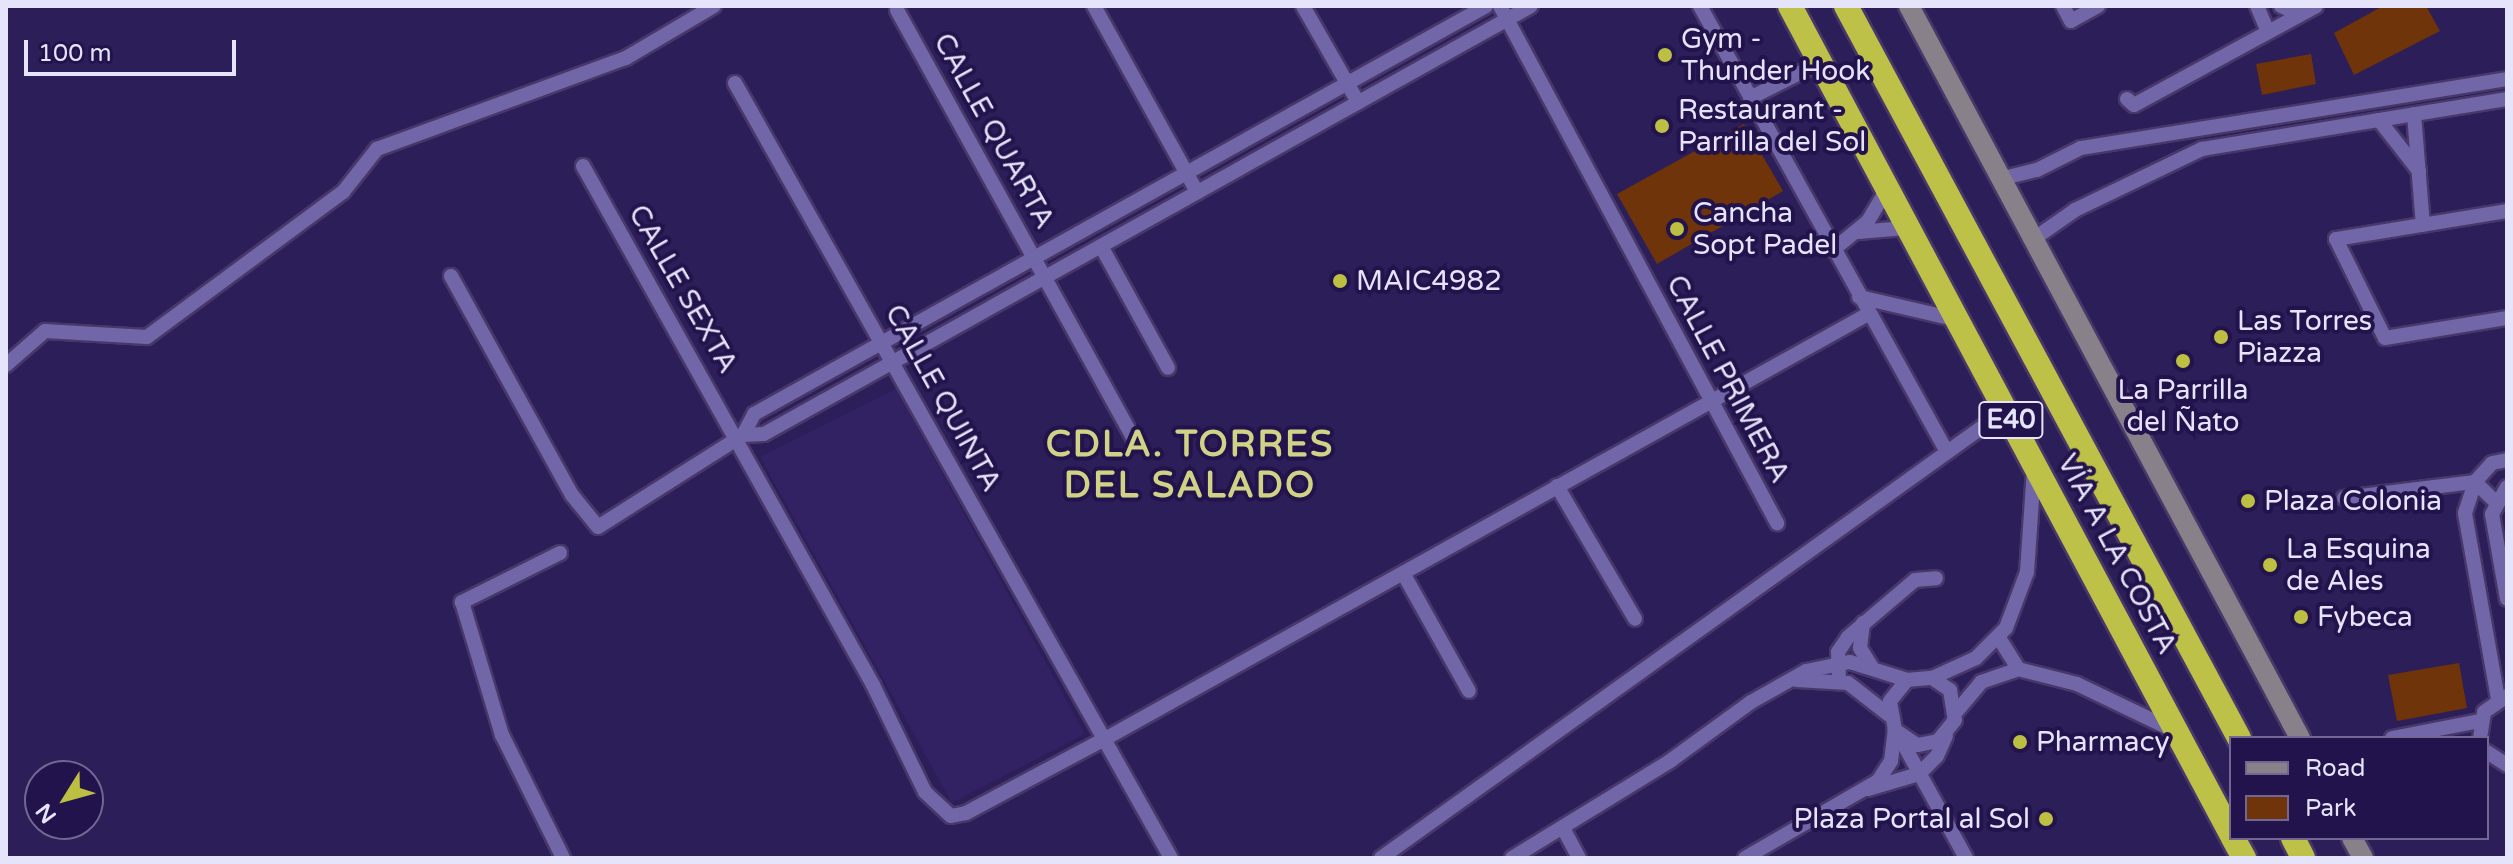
<!DOCTYPE html>
<html>
<head>
<meta charset="utf-8">
<style>
	body { margin:0 }
	#map { position:relative; width:2513px; height:864px; overflow:hidden; background:#2c1e58; font-family:"Varela Round",sans-serif }
	div>[style] { position:absolute }
	.built>* { inset:0; background:#322163 }
	.green>* { inset:0; background:#6f3409 }
	.roads { filter:drop-shadow(2px 0 #483869) drop-shadow(-2px 0 #483869) drop-shadow(0 2px #483869) drop-shadow(0 -2px #483869) }
	.street>* { height:14px; margin:-7px; padding:0 7px; transform-origin:7px; border-radius:7px; background:#7166a7 }
	.secondary>* { height:20px; margin:-10px; padding:0 10px; transform-origin:10px; border-radius:10px; background:#88818a }
	.highway>* { height:24px; margin:-12px; padding:0 12px; transform-origin:12px; border-radius:12px; background:#bec148 }
	.dots>* { width:22px; height:22px; translate:-50% -50%; box-sizing:border-box; border:4px solid #23134c; border-radius:50% }
	span { translate:-50% -50%; white-space:nowrap; text-align:center; line-height:1.15; -webkit-text-stroke:8px #23134c; paint-order:stroke }
	.shield-label span { padding:2px 6px; background:#23134c; border:2px solid; border-radius:6px; -webkit-text-stroke-width:0 }
	.shield-label { font-size:26px; color:#e6e4fa; font-weight:700 }
	.poi-label { font-size:28px; color:#e6e4fa }
	.left { translate:0 -50%; text-align:left }
	.right { translate:-100% -50%; text-align:right }
	.street-label { font-size:28px; color:#e6e4fa }
	.district-label { font-size:36px; color:#d0d385; font-weight:700; letter-spacing:2px }
	.frame { position:absolute; inset:0; border:8px solid #e6e4fa; pointer-events:none }
	.legend { position:absolute; left:2229px; top:736px; width:260px; height:104px; box-sizing:border-box; background:#23134c; border:2px solid #716792; margin:0; padding:10px 14px; list-style:none; font-size:24px; color:#e6e4fa }
	.legend li { display:flex; align-items:center; gap:16px; height:40px }
	.legend b { width:40px; border:2px solid #716792 }
	.north { position:absolute; left:24px; top:760px; width:80px; height:80px; box-sizing:border-box; background:#23134c; border:2px solid #716792; border-radius:50%; rotate:233deg; font-size:22px; font-weight:700; line-height:32px; text-align:center; color:#e6e4fa }
	.north::after { content:''; display:block; margin:auto; width:28px; height:36px; background:#bdbf43; clip-path:polygon(50% 0,100% 100%,50% 72%,0 100%) }
	.scale { position:absolute; left:24px; top:40px; width:212px; height:36px; box-sizing:border-box; border:4px solid #e6e4fa; border-top:0; padding-left:10px; font-size:24px; line-height:28px; white-space:nowrap; color:#e6e4fa; -webkit-text-stroke:6px #23134c; paint-order:stroke }
</style>
</head>
<body>
<div id="map">
	<div class="built">
		<i style="clip-path:polygon(896px 389px,1085px 734px,952px 803px,760px 457px)"></i>
	</div>
	<div class="green">
		<i style="clip-path:polygon(2383px 6px,2426px 6px,2440px 31px,2354px 75px,2334px 33px)"></i>
		<i style="clip-path:polygon(2311px 54px,2316px 84px,2262px 95px,2256px 64px)"></i>
		<i style="clip-path:polygon(1744px 124px,1783px 191px,1657px 264px,1617px 194px)"></i>
		<i style="clip-path:polygon(2459px 663px,2467px 708px,2397px 721px,2388px 675px)"></i>
	</div>
	<div class="roads">
		<div class="street">
			<i style="left:1094px;top:6px;width:213px;rotate:61deg"></i>
			<i style="left:1303px;top:6px;width:111px;rotate:60.2deg"></i>
			<i style="left:1500px;top:6px;width:587px;rotate:61.82deg"></i>
			<i style="left:1700px;top:6px;width:510px;rotate:61.02deg"></i>
			<i style="left:2063px;top:6px;width:17px;rotate:62deg"></i>
			<i style="left:2071px;top:21px;width:31px;rotate:-29deg"></i>
			<i style="left:2257px;top:6px;width:28px;rotate:67deg"></i>
			<i style="left:2281px;top:6px;width:21px;rotate:25deg"></i>
			<i style="left:897px;top:10px;width:491px;rotate:61.1deg"></i>
			<i style="left:735px;top:83px;width:889px;rotate:60.64deg"></i>
			<i style="left:1750px;top:98px;width:78px;rotate:-26.6deg"></i>
			<i style="left:2127px;top:99px;width:9px;rotate:41deg"></i>
			<i style="left:2134px;top:105px;width:207px;rotate:-28.5deg"></i>
			<i style="left:2414px;top:114px;width:111px;rotate:85.4deg"></i>
			<i style="left:2379px;top:120px;width:65px;rotate:51.9deg"></i>
			<i style="left:583px;top:166px;width:595px;rotate:60.8deg"></i>
			<i style="left:873px;top:685px;width:119px;rotate:64.1deg"></i>
			<i style="left:925px;top:792px;width:35px;rotate:43deg"></i>
			<i style="left:951px;top:816px;width:15px;rotate:-11deg"></i>
			<i style="left:966px;top:813px;width:155px;rotate:-28.1deg"></i>
			<i style="left:1103px;top:740px;width:876px;rotate:-29.11deg"></i>
			<i style="left:2004px;top:178px;width:34px;rotate:-14deg"></i>
			<i style="left:2037px;top:170px;width:49px;rotate:-26.6deg"></i>
			<i style="left:2081px;top:148px;width:432px;rotate:-9.2deg"></i>
			<i style="left:2507px;top:211px;width:173px;rotate:170.7deg"></i>
			<i style="left:2336px;top:239px;width:110px;rotate:63.7deg"></i>
			<i style="left:2385px;top:338px;width:124px;rotate:-9.3deg"></i>
			<i style="left:1858px;top:232px;width:47px;rotate:-4.9deg"></i>
			<i style="left:2035px;top:238px;width:49px;rotate:-35deg"></i>
			<i style="left:2075px;top:210px;width:141px;rotate:-25.7deg"></i>
			<i style="left:2202px;top:149px;width:309px;rotate:-9.3deg"></i>
			<i style="left:1101px;top:246px;width:139px;rotate:61.2deg"></i>
			<i style="left:1833px;top:250px;width:45px;rotate:-39.6deg"></i>
			<i style="left:1868px;top:221px;width:33px;rotate:-59deg"></i>
			<i style="left:451px;top:276px;width:250px;rotate:61.1deg"></i>
			<i style="left:572px;top:495px;width:41px;rotate:50.9deg"></i>
			<i style="left:598px;top:527px;width:172px;rotate:-32.4deg"></i>
			<i style="left:743px;top:435px;width:21px;rotate:-3deg"></i>
			<i style="left:764px;top:434px;width:878px;rotate:-29.16deg"></i>
			<i style="left:1859px;top:297px;width:98px;rotate:13deg"></i>
			<i style="left:6px;top:365px;width:52px;rotate:-41.1deg"></i>
			<i style="left:45px;top:331px;width:102px;rotate:3.4deg"></i>
			<i style="left:147px;top:337px;width:244px;rotate:-36.5deg"></i>
			<i style="left:343px;top:192px;width:55px;rotate:-51.7deg"></i>
			<i style="left:377px;top:149px;width:265px;rotate:-20.1deg"></i>
			<i style="left:626px;top:58px;width:102px;rotate:-30.6deg"></i>
			<i style="left:743px;top:435px;width:24px;rotate:-62deg"></i>
			<i style="left:754px;top:414px;width:838px;rotate:-29.13deg"></i>
			<i style="left:1557px;top:486px;width:154px;rotate:59.6deg"></i>
			<i style="left:2507px;top:487px;width:31px;rotate:119deg"></i>
			<i style="left:2492px;top:514px;width:86px;rotate:80deg"></i>
			<i style="left:2344px;top:498px;width:132px;rotate:-7deg"></i>
			<i style="left:2475px;top:482px;width:28px;rotate:44deg"></i>
			<i style="left:560px;top:553px;width:110px;rotate:153.4deg"></i>
			<i style="left:462px;top:602px;width:139px;rotate:73.3deg"></i>
			<i style="left:502px;top:735px;width:137px;rotate:63.6deg"></i>
			<i style="left:1403px;top:573px;width:135px;rotate:60.8deg"></i>
			<i style="left:1863px;top:623px;width:25px;rotate:97deg"></i>
			<i style="left:1860px;top:648px;width:22px;rotate:58deg"></i>
			<i style="left:1999px;top:638px;width:36px;rotate:58deg"></i>
			<i style="left:1932px;top:678px;width:22px;rotate:34deg"></i>
			<i style="left:1950px;top:690px;width:30px;rotate:81deg"></i>
			<i style="left:1955px;top:720px;width:27px;rotate:129deg"></i>
			<i style="left:1938px;top:741px;width:21px;rotate:169deg"></i>
			<i style="left:1917px;top:745px;width:27px;rotate:-146deg"></i>
			<i style="left:1895px;top:730px;width:29px;rotate:-100deg"></i>
			<i style="left:1890px;top:701px;width:27px;rotate:-51deg"></i>
			<i style="left:1907px;top:680px;width:25px;rotate:-5deg"></i>
			<i style="left:1932px;top:678px;width:48px;rotate:-24.4deg"></i>
			<i style="left:1976px;top:658px;width:42px;rotate:-45deg"></i>
			<i style="left:2006px;top:628px;width:60px;rotate:-69.4deg"></i>
			<i style="left:2027px;top:572px;width:103px;rotate:-86.1deg"></i>
			<i style="left:1797px;top:680px;width:51px;rotate:3.4deg"></i>
			<i style="left:1848px;top:683px;width:52px;rotate:38deg"></i>
			<i style="left:1839px;top:680px;width:28px;rotate:-92deg"></i>
			<i style="left:1838px;top:652px;width:18px;rotate:-56deg"></i>
			<i style="left:1848px;top:637px;width:88px;rotate:-40.4deg"></i>
			<i style="left:1915px;top:580px;width:21px;rotate:-5deg"></i>
			<i style="left:2498px;top:699px;width:189px;rotate:-100.1deg"></i>
			<i style="left:2465px;top:513px;width:33px;rotate:-72deg"></i>
			<i style="left:2475px;top:482px;width:25px;rotate:-48deg"></i>
			<i style="left:2492px;top:463px;width:15px;rotate:-11deg"></i>
			<i style="left:1957px;top:711px;width:38px;rotate:-50deg"></i>
			<i style="left:1981px;top:682px;width:39px;rotate:-19deg"></i>
			<i style="left:2018px;top:669px;width:61px;rotate:14.3deg"></i>
			<i style="left:2077px;top:684px;width:106px;rotate:25.6deg"></i>
			<i style="left:1899px;top:736px;width:139px;rotate:61.2deg"></i>
			<i style="left:2392px;top:738px;width:90px;rotate:-10.9deg"></i>
			<i style="left:2480px;top:738px;width:26px;rotate:-81deg"></i>
			<i style="left:2484px;top:712px;width:28px;rotate:-35deg"></i>
			<i style="left:2487px;top:752px;width:24px;rotate:33deg"></i>
			<i style="left:1868px;top:789px;width:53px;rotate:-16.4deg"></i>
			<i style="left:1919px;top:774px;width:25px;rotate:-45deg"></i>
			<i style="left:1937px;top:756px;width:22px;rotate:-66deg"></i>
			<i style="left:1563px;top:828px;width:34px;rotate:62deg"></i>
			<i style="left:1381px;top:858px;width:769px;rotate:-35.63deg"></i>
			<i style="left:1512px;top:858px;width:185px;rotate:-31.5deg"></i>
			<i style="left:1670px;top:761px;width:100px;rotate:-36.1deg"></i>
			<i style="left:1751px;top:702px;width:63px;rotate:-29.4deg"></i>
			<i style="left:1806px;top:671px;width:45px;rotate:-11.6deg"></i>
			<i style="left:1850px;top:662px;width:60px;rotate:17.5deg"></i>
			<i style="left:1745px;top:858px;width:154px;rotate:-30.1deg"></i>
			<i style="left:1878px;top:781px;width:24px;rotate:-57deg"></i>
			<i style="left:1891px;top:761px;width:31px;rotate:-83deg"></i>
		</div>
		<div class="secondary">
			<i style="left:1909px;top:6px;width:830px;rotate:61.89deg"></i>
			<i style="left:2352px;top:838px;width:23px;rotate:61deg"></i>
		</div>
		<div class="highway">
			<i style="left:1790px;top:6px;width:938px;rotate:61.96deg"></i>
			<i style="left:1846px;top:6px;width:831px;rotate:61.77deg"></i>
			<i style="left:2233px;top:838px;width:23px;rotate:61deg"></i>
			<i style="left:2293px;top:838px;width:22px;rotate:63deg"></i>
		</div>
	</div>
	<div class="dots">
		<i style="left:1665px;top:55px;background:#bdbf43"></i>
		<i style="left:1662px;top:126px;background:#bdbf43"></i>
		<i style="left:1677px;top:229px;background:#bdbf43"></i>
		<i style="left:1340px;top:281px;background:#bdbf43"></i>
		<i style="left:2221px;top:337px;background:#bdbf43"></i>
		<i style="left:2183px;top:361px;background:#bdbf43"></i>
		<i style="left:2248px;top:501px;background:#bdbf43"></i>
		<i style="left:2270px;top:565px;background:#bdbf43"></i>
		<i style="left:2301px;top:617px;background:#bdbf43"></i>
		<i style="left:2020px;top:742px;background:#bdbf43"></i>
		<i style="left:2046px;top:819px;background:#bdbf43"></i>
	</div>
	<div class="shield-label">
		<span style="left:2011px;top:420px">E40</span>
	</div>
	<div class="poi-label">
		<span class="left" style="left:1681px;top:55px">Gym -<br>Thunder Hook</span>
		<span class="left" style="left:1678px;top:126px">Restaurant -<br>Parrilla del Sol</span>
		<span class="left" style="left:1693px;top:229px">Cancha<br>Sopt Padel</span>
		<span class="left" style="left:1356px;top:281px">MAIC4982</span>
		<span class="left" style="left:2237px;top:337px">Las Torres<br>Piazza</span>
		<span style="left:2183px;top:406px">La Parrilla<br>del Ñato</span>
		<span class="left" style="left:2264px;top:501px">Plaza Colonia</span>
		<span class="left" style="left:2286px;top:565px">La Esquina<br>de Ales</span>
		<span class="left" style="left:2317px;top:617px">Fybeca</span>
		<span class="left" style="left:2036px;top:742px">Pharmacy</span>
		<span class="right" style="left:2030px;top:819px">Plaza Portal al Sol</span>
	</div>
	<div class="street-label">
		<span style="left:994px;top:131px;rotate:61deg">CALLE QUARTA</span>
		<span style="left:683px;top:289px;rotate:60deg">CALLE SEXTA</span>
		<span style="left:1728px;top:379px;rotate:62deg">CALLE PRIMERA</span>
		<span style="left:943px;top:398px;rotate:61deg">CALLE QUINTA</span>
		<span style="left:2117px;top:554px;rotate:62deg">VÍA A LA COSTA</span>
	</div>
	<div class="district-label">
		<span style="left:1190px;top:465px">CDLA. TORRES<br>DEL SALADO</span>
	</div>
	<div class="frame"></div>
	<ul class="legend">
	<li><b style="height:10px;background:#88818a"></b>Road</li>
	<li><b style="height:22px;background:#6f3409"></b>Park</li>
	</ul>
	<div class="north">N</div>
	<div class="scale">100 m</div>
</div>
</body>
</html>
